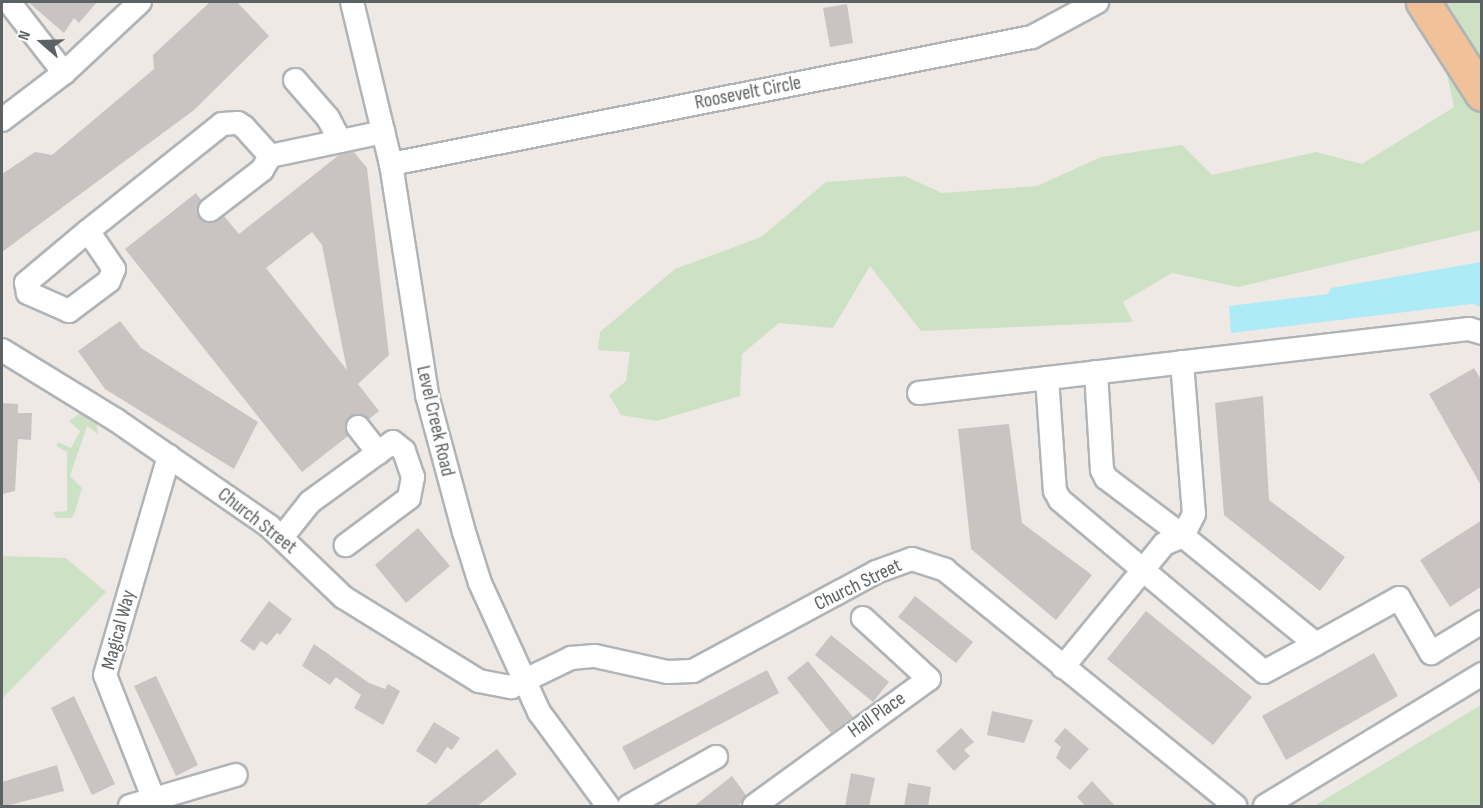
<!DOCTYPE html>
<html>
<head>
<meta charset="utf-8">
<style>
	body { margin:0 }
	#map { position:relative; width:1483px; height:808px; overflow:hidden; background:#eee9e5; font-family:"Sofia Sans Condensed",sans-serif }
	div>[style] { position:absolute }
	.green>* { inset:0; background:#cde2c5 }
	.water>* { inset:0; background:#adebf6 }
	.building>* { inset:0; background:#c9c4c2 }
	.roads { filter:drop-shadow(2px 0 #b0b4b6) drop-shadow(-2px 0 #b0b4b6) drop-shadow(0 2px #b0b4b6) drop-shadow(0 -2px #b0b4b6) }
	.minor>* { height:22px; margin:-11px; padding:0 11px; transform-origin:11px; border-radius:11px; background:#fff }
	.highway>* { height:33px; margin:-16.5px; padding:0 16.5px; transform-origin:16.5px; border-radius:16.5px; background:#f1c199 }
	span { translate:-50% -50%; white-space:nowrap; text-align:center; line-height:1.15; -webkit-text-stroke:4.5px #fff; paint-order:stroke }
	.street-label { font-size:20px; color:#5d6264 }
	.frame { position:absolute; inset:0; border:3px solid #5d6264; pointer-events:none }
	.north { position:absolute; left:12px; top:12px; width:60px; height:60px; -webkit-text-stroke:4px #fff; paint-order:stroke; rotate:290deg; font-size:16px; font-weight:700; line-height:24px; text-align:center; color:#5d6264 }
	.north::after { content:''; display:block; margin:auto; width:21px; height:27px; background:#5d6264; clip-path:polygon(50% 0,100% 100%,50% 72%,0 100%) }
</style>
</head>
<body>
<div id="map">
	<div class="green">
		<i style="clip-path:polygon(1431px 2px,1481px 2px,1481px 230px,1238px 287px,1172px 273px,1123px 302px,1133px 322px,921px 331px,870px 266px,833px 328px,779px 323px,742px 354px,740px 396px,657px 421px,621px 415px,609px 395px,626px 381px,630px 352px,598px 350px,600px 332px,675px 269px,761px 237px,826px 182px,905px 176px,942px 193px,1037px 186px,1101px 157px,1182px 145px,1212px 175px,1316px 152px,1362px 164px,1454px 107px)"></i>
		<i style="clip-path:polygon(80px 413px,96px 420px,98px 434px,87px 426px,70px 476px,82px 488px,75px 512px,72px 518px,56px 518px,53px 512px,67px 511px,67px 452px,56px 446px,58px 442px,71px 448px,80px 431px,69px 421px)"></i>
		<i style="clip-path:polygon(2px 556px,66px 558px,106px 592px,2px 699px)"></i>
		<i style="clip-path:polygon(1481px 705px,1481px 806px,1314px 806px)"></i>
	</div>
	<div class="water">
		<i style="clip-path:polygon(1481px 262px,1481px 307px,1472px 304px,1231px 333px,1229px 306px,1328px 294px,1331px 288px)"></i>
	</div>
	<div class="building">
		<i style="clip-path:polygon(28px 2px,97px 2px,79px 23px,74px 18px,64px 33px)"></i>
		<i style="clip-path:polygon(210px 2px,237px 2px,269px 36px,194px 110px,2px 252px,2px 174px,35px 152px,52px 155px,154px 69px,153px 55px)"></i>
		<i style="clip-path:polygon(847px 4px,853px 43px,830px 47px,823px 8px)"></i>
		<i style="clip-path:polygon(evenodd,354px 152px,367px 168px,389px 355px,358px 384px,379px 411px,369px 419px,357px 414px,349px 417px,345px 428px,348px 436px,302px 472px,125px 249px,196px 193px,201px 200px,197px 211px,200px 219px,211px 223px,224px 216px,239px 234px,339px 155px,354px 152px,312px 232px,322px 245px,347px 370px,266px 268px,312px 232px)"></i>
		<i style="clip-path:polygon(120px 321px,141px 348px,258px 422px,234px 469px,105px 389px,78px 351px)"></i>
		<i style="clip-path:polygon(1474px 368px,1482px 381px,1482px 487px,1429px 394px)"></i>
		<i style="clip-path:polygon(1263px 396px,1269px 500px,1345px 557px,1320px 591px,1224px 515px,1215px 403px)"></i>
		<i style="clip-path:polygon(2px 403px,18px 404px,18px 413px,32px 413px,31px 440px,18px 439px,15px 491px,2px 494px)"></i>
		<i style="clip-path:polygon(1009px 424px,1022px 523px,1092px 575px,1056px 620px,971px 549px,958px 429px)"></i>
		<i style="clip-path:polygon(1482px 520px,1482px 586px,1450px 607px,1420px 560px)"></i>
		<i style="clip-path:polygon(418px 528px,450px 566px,406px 603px,375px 565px)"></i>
		<i style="clip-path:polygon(915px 596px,973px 642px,956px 663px,898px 617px)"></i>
		<i style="clip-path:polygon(269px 601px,292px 619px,280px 635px,277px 633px,267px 645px,261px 641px,254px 651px,240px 641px)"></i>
		<i style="clip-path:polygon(1146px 611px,1252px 697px,1213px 745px,1107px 659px)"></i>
		<i style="clip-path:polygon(831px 635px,889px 682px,873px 702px,815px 655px)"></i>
		<i style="clip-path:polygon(314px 644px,369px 683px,385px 689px,388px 684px,400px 691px,383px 725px,354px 708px,361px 695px,336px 677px,330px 685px,302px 666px)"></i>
		<i style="clip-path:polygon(1374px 653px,1398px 696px,1286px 760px,1262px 716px)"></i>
		<i style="clip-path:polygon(808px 661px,853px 717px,831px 733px,787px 678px)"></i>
		<i style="clip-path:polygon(767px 670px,779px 693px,634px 770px,622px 747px)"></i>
		<i style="clip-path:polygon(156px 676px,198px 765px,176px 776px,134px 686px)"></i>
		<i style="clip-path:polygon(74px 696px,115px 784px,92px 795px,51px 708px)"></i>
		<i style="clip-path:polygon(992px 711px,1033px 720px,1024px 743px,987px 735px)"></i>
		<i style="clip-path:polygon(434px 722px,460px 738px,452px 750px,447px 747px,436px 764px,416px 751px)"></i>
		<i style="clip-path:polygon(961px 728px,974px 742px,964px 750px,970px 756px,954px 771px,936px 751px)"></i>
		<i style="clip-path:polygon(1065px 728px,1089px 749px,1070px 770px,1056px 758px,1061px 747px,1054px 741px)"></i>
		<i style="clip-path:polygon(497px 749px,517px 774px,485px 800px,476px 807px,423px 807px)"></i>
		<i style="clip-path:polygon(57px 765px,64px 791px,2px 807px,2px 782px)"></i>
		<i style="clip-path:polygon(851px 773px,875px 778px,869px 807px,845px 807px)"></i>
		<i style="clip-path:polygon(732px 776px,746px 795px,741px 803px,736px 807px,693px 807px)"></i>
		<i style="clip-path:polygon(1092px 781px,1116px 807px,1086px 807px,1077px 797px)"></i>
		<i style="clip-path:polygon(908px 783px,931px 787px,928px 807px,904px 807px)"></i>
	</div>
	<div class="roads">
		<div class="minor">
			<i style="left:9px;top:2px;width:90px;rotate:52.2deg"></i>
			<i style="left:352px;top:2px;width:167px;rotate:76.5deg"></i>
			<i style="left:391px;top:164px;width:234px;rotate:81.1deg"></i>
			<i style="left:427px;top:395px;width:142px;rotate:74.9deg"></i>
			<i style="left:464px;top:532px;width:53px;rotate:72.6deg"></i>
			<i style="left:480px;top:583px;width:142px;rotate:65.4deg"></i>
			<i style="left:539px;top:712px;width:117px;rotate:53.7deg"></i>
			<i style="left:295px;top:80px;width:50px;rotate:49deg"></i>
			<i style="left:328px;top:118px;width:26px;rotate:62deg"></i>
			<i style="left:2px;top:120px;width:78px;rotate:-37.2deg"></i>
			<i style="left:64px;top:73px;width:104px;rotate:-43.1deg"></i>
			<i style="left:391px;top:164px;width:653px;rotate:-11.21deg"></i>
			<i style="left:1032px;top:37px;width:74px;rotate:-28.3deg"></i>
			<i style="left:210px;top:210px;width:66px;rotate:-37.6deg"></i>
			<i style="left:262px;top:170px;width:16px;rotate:-60deg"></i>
			<i style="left:88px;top:231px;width:46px;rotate:55.6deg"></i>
			<i style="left:114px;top:269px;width:13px;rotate:113deg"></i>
			<i style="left:109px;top:281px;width:50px;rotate:143.1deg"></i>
			<i style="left:69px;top:311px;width:45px;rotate:-156.3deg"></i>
			<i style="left:28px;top:293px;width:10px;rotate:-101deg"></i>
			<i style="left:26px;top:283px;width:81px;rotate:-40deg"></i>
			<i style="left:88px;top:231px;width:171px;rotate:-38.6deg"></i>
			<i style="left:222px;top:124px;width:16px;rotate:-4deg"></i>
			<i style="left:238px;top:123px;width:7px;rotate:34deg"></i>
			<i style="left:244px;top:127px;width:39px;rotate:48deg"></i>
			<i style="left:270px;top:156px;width:116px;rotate:-11.9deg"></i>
			<i style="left:2px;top:350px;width:134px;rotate:31.6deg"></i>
			<i style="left:116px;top:420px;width:186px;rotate:34.7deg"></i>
			<i style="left:269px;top:526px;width:103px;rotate:43.8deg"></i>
			<i style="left:343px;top:597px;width:160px;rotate:31.7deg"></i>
			<i style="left:479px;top:681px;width:33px;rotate:11deg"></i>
			<i style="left:511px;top:687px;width:67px;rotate:-25.8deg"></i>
			<i style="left:571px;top:658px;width:24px;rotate:-5deg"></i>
			<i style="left:595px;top:656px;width:74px;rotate:12.5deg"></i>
			<i style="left:667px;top:672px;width:26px;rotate:-2deg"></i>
			<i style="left:693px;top:671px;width:208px;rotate:-28.4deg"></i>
			<i style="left:876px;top:572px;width:38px;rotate:-20deg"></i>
			<i style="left:912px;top:559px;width:35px;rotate:18deg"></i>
			<i style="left:945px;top:570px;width:374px;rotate:39.1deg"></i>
			<i style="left:1182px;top:362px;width:152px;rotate:85.5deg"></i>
			<i style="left:1194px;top:514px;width:25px;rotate:117deg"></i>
			<i style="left:1183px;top:536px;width:171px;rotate:39.1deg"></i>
			<i style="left:1316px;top:644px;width:95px;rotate:-29deg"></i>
			<i style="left:1399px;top:598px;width:64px;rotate:59.8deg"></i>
			<i style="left:1431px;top:653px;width:60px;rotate:-31.3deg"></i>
			<i style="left:1096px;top:372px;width:98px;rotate:86.5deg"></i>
			<i style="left:1102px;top:470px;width:9px;rotate:63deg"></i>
			<i style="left:1106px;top:478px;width:96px;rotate:37deg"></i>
			<i style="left:1183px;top:536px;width:21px;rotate:157deg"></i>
			<i style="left:1164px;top:544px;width:33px;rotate:129deg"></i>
			<i style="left:1143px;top:570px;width:158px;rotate:40.1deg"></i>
			<i style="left:1264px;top:672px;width:59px;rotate:-28.3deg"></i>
			<i style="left:1047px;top:378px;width:113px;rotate:86deg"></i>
			<i style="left:1055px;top:491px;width:10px;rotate:61deg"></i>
			<i style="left:1060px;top:500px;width:109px;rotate:40.1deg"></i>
			<i style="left:1143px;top:570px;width:126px;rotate:129.5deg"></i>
			<i style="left:919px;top:393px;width:554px;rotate:-6.64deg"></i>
			<i style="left:1469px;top:329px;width:14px;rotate:17deg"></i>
			<i style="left:358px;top:427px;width:33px;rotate:52deg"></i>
			<i style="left:283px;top:536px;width:43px;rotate:-51.5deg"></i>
			<i style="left:310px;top:502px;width:102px;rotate:-35.9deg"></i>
			<i style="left:393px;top:442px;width:14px;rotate:39deg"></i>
			<i style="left:404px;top:451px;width:28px;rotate:71deg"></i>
			<i style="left:413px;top:477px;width:21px;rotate:101deg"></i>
			<i style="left:409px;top:498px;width:79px;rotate:143.3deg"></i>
			<i style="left:154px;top:800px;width:134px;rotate:-111.4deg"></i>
			<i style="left:105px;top:675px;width:228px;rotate:-73.7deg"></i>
			<i style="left:130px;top:806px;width:110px;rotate:-16.3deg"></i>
			<i style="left:629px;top:806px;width:100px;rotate:-29.4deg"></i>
			<i style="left:754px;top:806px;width:216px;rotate:-36deg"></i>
			<i style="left:929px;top:679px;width:90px;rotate:-137.3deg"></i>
			<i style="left:1265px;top:806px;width:254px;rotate:-31.3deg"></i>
		</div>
		<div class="highway">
			<i style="left:1423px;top:2px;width:109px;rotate:57.3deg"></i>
		</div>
	</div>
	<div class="street-label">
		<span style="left:748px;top:93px;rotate:-11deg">Roosevelt Circle</span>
		<span style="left:435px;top:421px;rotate:77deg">Level Creek Road</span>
		<span style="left:257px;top:521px;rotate:38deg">Church Street</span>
		<span style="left:858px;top:585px;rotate:-26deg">Church Street</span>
		<span style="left:119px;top:630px;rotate:-75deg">Magical Way</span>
		<span style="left:877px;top:715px;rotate:-35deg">Hall Place</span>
	</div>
	<div class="frame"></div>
	<div class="north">N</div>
</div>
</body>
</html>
